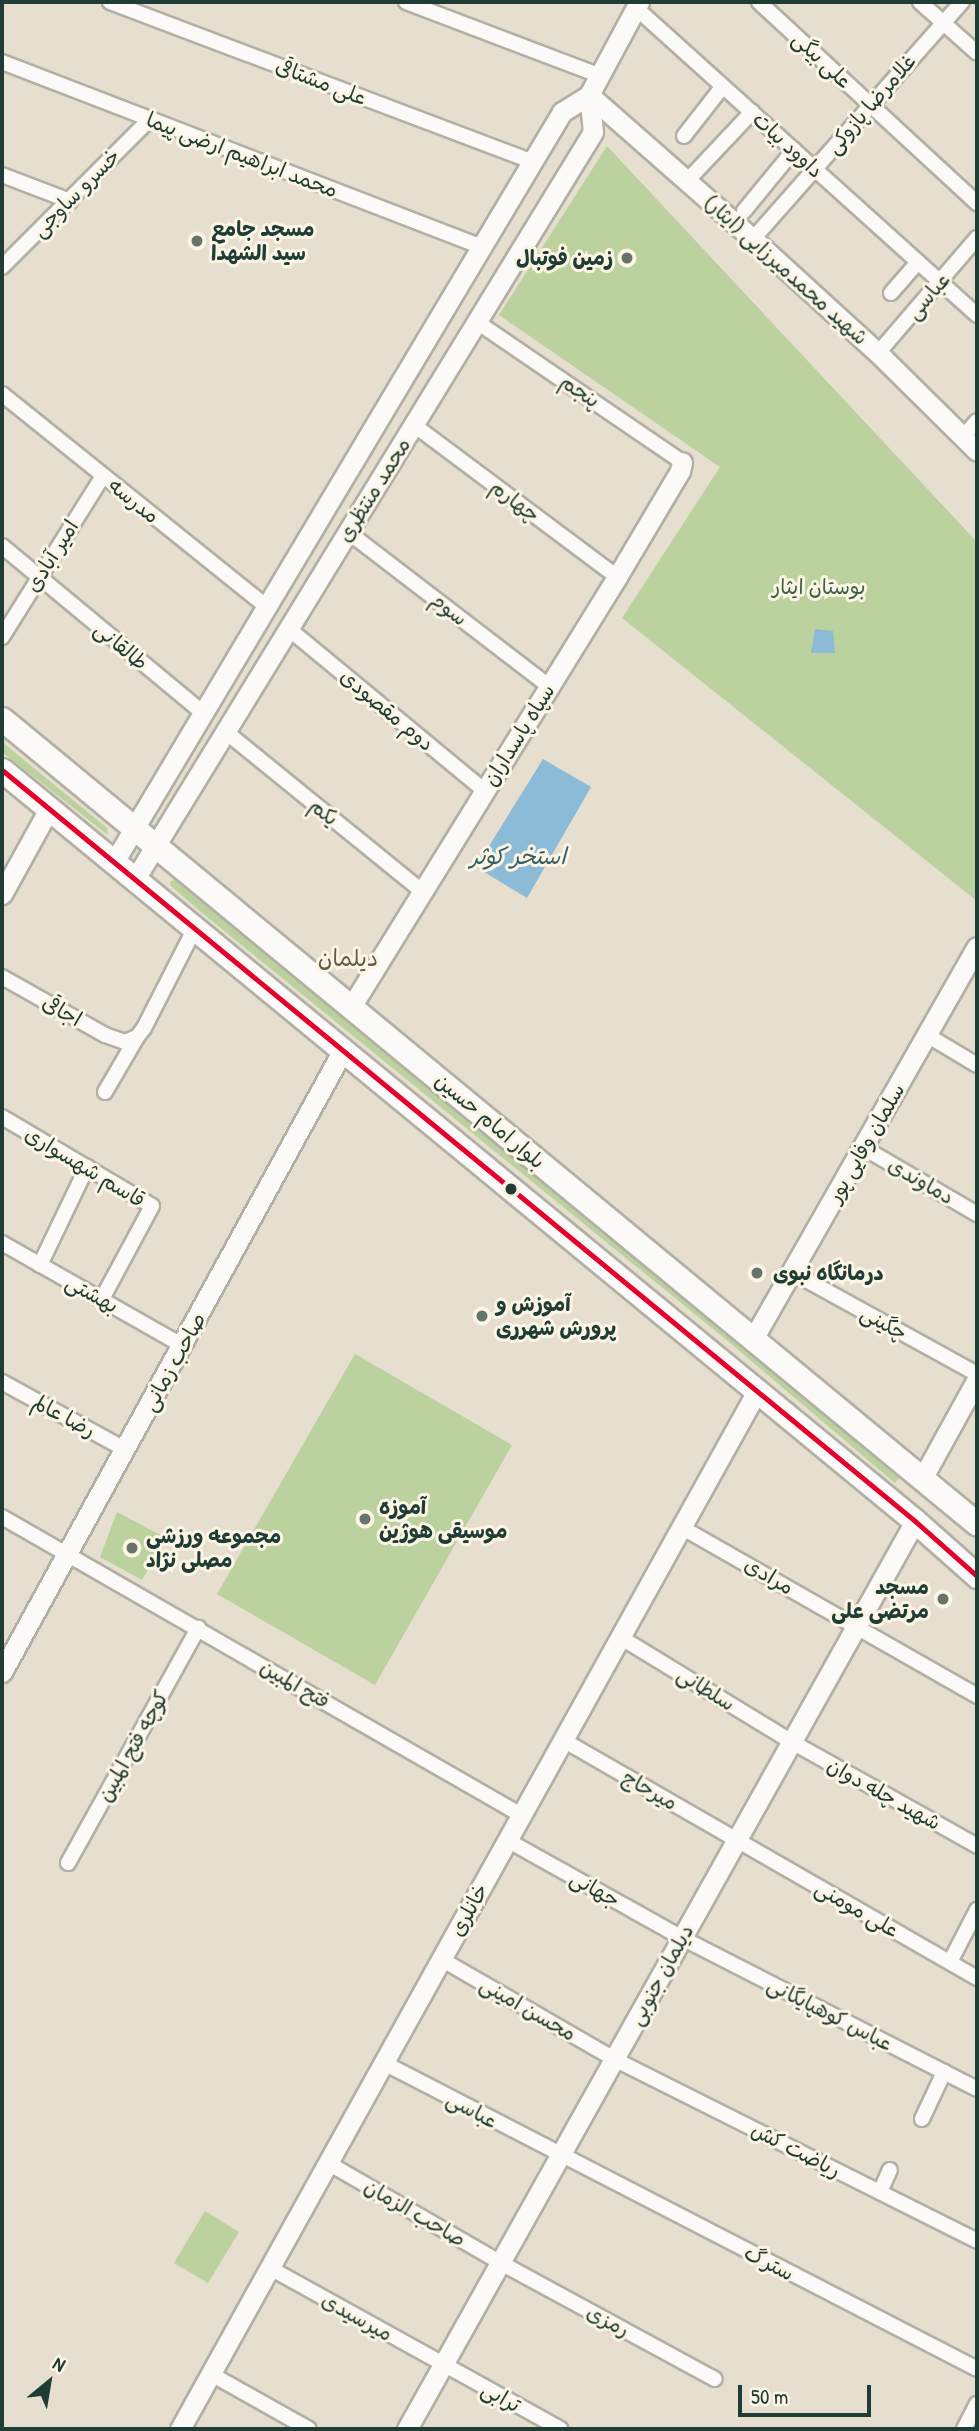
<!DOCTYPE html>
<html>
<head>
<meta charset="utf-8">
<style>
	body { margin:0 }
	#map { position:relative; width:979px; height:2431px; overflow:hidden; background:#e6dece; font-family:"Patrick Hand","Playpen Sans Arabic",sans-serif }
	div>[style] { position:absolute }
	.green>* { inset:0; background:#bbd19e }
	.water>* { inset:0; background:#8bbbd7 }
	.roads { filter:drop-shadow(2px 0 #b2b0a4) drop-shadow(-2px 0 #b2b0a4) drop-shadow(0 2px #b2b0a4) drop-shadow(0 -2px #b2b0a4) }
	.street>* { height:14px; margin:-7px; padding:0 7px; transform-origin:7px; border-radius:7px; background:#fbfaf8 }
	.secondary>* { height:19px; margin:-9.5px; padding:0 9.5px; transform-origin:9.5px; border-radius:9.5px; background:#fbfaf8 }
	.primary>* { height:23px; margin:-11.5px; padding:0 11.5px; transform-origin:11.5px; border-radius:11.5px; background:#fbfaf8 }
	.bus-1>* { height:5px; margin:-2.5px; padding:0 2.5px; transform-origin:2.5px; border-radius:2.5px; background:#e4002b }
	.dots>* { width:19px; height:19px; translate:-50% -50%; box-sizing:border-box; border:4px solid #fcf5e5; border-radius:50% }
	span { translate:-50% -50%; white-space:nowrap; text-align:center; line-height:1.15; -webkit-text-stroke:6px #fcf5e5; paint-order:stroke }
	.street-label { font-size:21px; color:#1f3d34 }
	.poi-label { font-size:21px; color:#1f3d34; font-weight:700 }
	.left { translate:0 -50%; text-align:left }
	.right { translate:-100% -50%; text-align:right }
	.park-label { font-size:21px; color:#3d6044 }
	.water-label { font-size:23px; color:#345e66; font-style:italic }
	.neighbourhood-label { font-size:23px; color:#625d44 }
	.frame { position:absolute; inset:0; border:4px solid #1f3d34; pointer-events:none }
	.north { position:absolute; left:14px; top:2347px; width:70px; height:70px; -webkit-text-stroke:5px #fcf5e5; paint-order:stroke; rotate:30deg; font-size:19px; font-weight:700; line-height:28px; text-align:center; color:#1f3d34 }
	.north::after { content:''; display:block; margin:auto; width:24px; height:32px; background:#1f3d34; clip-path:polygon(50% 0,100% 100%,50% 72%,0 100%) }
	.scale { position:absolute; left:738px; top:2385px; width:133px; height:32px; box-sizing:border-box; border:4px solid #1f3d34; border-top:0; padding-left:9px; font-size:21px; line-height:24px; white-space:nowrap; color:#1f3d34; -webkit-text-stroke:5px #fcf5e5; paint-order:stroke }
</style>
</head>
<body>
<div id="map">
	<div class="green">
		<i style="clip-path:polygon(607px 146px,977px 542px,977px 901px,622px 618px,720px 467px,499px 315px)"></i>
		<i style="clip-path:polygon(2px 742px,107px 828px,108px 835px,2px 752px)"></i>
		<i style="clip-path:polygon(175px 880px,783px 1376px,899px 1478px,895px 1483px,729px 1342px,201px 912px,170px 885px,171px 881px)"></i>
		<i style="clip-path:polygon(355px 1354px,512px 1445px,375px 1685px,217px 1594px)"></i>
		<i style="clip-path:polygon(117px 1512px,166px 1538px,142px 1580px,100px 1557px)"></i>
		<i style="clip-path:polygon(205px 2211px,239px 2232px,208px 2283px,174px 2263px)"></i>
	</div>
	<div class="water">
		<i style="clip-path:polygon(815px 629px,833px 631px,835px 653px,811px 653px)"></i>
		<i style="clip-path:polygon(543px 759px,591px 787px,527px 898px,476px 867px)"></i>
	</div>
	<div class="roads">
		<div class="street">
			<i style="left:110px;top:2px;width:452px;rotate:20.7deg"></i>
			<i style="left:406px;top:2px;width:205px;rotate:20.8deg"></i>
			<i style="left:759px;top:2px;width:297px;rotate:42.7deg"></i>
			<i style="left:920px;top:2px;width:76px;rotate:41.8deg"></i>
			<i style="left:636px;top:8px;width:459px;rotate:42deg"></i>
			<i style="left:2px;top:62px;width:514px;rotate:21.08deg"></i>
			<i style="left:684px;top:136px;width:63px;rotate:-52deg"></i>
			<i style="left:2px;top:175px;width:73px;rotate:20.9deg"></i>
			<i style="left:687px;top:181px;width:95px;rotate:-46.7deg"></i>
			<i style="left:744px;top:211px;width:79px;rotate:-50.7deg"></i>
			<i style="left:753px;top:239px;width:316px;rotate:-48.6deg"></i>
			<i style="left:2px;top:267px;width:209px;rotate:-45deg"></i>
			<i style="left:891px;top:293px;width:41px;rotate:-48.9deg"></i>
			<i style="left:477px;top:322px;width:248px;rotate:34.3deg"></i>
			<i style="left:878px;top:353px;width:152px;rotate:-49.3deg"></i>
			<i style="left:2px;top:394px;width:340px;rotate:38.8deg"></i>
			<i style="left:414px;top:425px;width:254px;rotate:36.8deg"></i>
			<i style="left:963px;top:437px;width:21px;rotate:-49deg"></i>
			<i style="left:348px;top:532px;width:253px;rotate:37.5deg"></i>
			<i style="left:2px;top:546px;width:263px;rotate:39.7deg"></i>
			<i style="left:289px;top:629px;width:254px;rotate:39.6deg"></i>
			<i style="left:2px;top:637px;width:190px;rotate:-57.9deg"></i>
			<i style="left:226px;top:732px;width:254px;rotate:39.1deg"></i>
			<i style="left:2px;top:977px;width:118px;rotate:29.4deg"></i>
			<i style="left:105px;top:1035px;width:21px;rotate:19deg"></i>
			<i style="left:125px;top:1042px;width:13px;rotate:-23deg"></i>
			<i style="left:137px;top:1037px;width:11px;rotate:-52deg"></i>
			<i style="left:144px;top:1028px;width:112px;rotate:-63deg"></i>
			<i style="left:927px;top:1035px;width:58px;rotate:31deg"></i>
			<i style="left:105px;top:1092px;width:64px;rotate:-59.8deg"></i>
			<i style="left:2px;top:1117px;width:174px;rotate:30.7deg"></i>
			<i style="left:152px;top:1206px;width:106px;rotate:118.3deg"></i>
			<i style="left:864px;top:1148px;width:131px;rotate:30.3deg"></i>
			<i style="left:2px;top:1243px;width:208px;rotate:29.6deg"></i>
			<i style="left:40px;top:1265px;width:109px;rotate:-64.4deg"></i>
			<i style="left:792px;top:1272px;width:211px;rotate:28.9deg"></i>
			<i style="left:2px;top:1382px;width:141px;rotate:28.7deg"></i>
			<i style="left:2px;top:1517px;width:598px;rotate:29.86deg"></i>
			<i style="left:681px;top:1527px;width:341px;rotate:29.7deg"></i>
			<i style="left:620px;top:1637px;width:202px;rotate:31.4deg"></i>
			<i style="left:792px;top:1742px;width:212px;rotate:29.3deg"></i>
			<i style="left:563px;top:1740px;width:478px;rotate:29.9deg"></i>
			<i style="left:507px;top:1840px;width:201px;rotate:29.2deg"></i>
			<i style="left:682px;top:1938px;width:331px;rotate:27.1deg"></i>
			<i style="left:68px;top:1863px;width:269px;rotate:-61deg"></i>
			<i style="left:441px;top:1959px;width:200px;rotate:30deg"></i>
			<i style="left:614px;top:2059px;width:406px;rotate:26.6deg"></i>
			<i style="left:950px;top:1962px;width:59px;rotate:-62.6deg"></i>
			<i style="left:384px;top:2063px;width:667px;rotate:27.29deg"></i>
			<i style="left:922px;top:2119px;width:52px;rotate:-64.9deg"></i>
			<i style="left:328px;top:2163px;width:200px;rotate:30deg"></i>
			<i style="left:501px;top:2263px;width:243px;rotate:28.5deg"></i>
			<i style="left:880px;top:2192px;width:24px;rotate:-66deg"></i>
			<i style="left:270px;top:2268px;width:332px;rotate:29deg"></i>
			<i style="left:211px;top:2374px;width:112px;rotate:29.3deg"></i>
			<i style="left:964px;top:2429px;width:28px;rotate:-63deg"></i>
		</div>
		<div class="secondary">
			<i style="left:589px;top:95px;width:218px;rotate:41.3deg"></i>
			<i style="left:753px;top:239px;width:169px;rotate:42.4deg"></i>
			<i style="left:878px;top:353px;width:139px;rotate:44.7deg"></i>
			<i style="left:114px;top:862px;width:874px;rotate:-59.15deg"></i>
			<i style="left:562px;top:112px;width:32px;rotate:-32deg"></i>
			<i style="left:135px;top:879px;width:876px;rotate:-58.49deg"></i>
			<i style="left:593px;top:132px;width:37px;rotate:-96deg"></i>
			<i style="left:589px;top:95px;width:106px;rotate:-61.7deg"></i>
			<i style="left:2px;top:894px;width:97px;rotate:-61.1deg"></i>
			<i style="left:351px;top:1007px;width:506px;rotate:-58.26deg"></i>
			<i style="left:617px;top:577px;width:123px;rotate:-59.3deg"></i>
			<i style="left:680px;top:471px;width:9px;rotate:-77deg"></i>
			<i style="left:753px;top:1339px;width:451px;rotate:-60.3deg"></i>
			<i style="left:923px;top:1477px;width:112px;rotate:-61.1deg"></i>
			<i style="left:2px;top:1672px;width:709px;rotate:-61.27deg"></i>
			<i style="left:180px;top:2429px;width:1188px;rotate:-60.93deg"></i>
			<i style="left:407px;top:2429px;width:1040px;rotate:-60.77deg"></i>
		</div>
		<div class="primary">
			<i style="left:2px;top:719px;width:1264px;rotate:39.54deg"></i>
			<i style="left:2px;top:770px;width:1182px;rotate:39.44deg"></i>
			<i style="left:915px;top:1521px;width:83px;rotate:41.6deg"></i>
		</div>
	</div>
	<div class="bus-1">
		<i style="left:2px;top:770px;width:1182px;rotate:39.44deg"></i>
		<i style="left:915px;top:1521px;width:83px;rotate:41.6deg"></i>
	</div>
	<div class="dots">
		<i style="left:197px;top:241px;background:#65756a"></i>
		<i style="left:627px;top:258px;background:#65756a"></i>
		<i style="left:511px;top:1189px;background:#1f3d34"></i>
		<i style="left:757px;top:1273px;background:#65756a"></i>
		<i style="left:482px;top:1316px;background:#65756a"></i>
		<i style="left:365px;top:1519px;background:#65756a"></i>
		<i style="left:132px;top:1548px;background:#65756a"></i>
		<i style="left:943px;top:1599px;background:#65756a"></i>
	</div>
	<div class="street-label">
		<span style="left:822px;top:60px;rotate:43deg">علی بیگی</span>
		<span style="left:321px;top:82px;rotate:21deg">علی مشتاقی</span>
		<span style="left:871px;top:104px;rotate:-49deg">غلامرضا پازوکی</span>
		<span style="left:788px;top:145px;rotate:42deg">داوود بیات</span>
		<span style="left:242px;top:155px;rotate:21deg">محمد ابراهیم ارضی پیما</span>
		<span style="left:76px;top:193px;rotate:-45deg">خسرو ساوجی</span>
		<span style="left:786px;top:270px;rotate:42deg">شهید محمدمیرزایی (ایثار)</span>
		<span style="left:928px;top:296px;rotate:-49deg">عباسی</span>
		<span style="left:580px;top:391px;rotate:34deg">پنجم</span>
		<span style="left:374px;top:490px;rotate:-58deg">محمد منتظری</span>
		<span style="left:134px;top:501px;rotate:39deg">مدرسه</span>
		<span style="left:515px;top:501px;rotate:37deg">چهارم</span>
		<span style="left:52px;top:556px;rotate:-58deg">امیر آبادی</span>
		<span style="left:449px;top:609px;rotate:38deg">سوم</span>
		<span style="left:121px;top:646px;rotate:40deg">طالقانی</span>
		<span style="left:387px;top:710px;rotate:40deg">دوم مقصودی</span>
		<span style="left:519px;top:735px;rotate:-58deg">سپاه پاسداران</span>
		<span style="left:324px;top:812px;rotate:39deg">یکم</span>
		<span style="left:62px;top:1011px;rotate:29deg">اجاقی</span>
		<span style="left:490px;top:1121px;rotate:40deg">بلوار امام حسین</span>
		<span style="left:866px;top:1143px;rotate:-60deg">سلمان وفایی پور</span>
		<span style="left:85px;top:1167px;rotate:31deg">قاسم شهسواری</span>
		<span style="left:921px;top:1181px;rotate:30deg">دماوندی</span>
		<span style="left:92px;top:1294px;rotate:29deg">بهشتی</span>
		<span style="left:884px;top:1323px;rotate:29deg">چگینی</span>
		<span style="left:174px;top:1362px;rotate:-61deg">صاحب زمانی</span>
		<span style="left:64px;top:1416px;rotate:28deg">رضا عالم</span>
		<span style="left:769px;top:1576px;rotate:30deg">مرادی</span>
		<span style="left:295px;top:1684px;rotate:30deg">فتح المبین</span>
		<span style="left:706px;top:1689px;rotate:32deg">سلطانی</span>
		<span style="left:133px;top:1746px;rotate:-61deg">کوچه فتح المبین</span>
		<span style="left:650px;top:1790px;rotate:30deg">میرحاج</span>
		<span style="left:884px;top:1794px;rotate:29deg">شهید چله دوان</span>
		<span style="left:595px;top:1889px;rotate:29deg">جهانی</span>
		<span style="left:857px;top:1909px;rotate:30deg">علی مومنی</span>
		<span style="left:469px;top:1910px;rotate:-61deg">خانلری</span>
		<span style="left:661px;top:1975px;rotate:-61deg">دیلمان جنوبی</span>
		<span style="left:528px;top:2009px;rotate:30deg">محسن امینی</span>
		<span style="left:830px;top:2014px;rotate:27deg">عباس کوهپایگانی</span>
		<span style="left:472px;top:2110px;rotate:28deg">عباسی</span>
		<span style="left:796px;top:2150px;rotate:27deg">ریاضت کش</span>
		<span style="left:415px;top:2213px;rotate:30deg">صاحب الزمان</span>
		<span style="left:769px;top:2263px;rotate:27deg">سترگ</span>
		<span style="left:357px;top:2317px;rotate:29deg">میرسیدی</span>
		<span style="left:608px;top:2321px;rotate:28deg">رمزی</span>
		<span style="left:501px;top:2397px;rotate:29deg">ترابی</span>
	</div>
	<div class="poi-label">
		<span class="left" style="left:211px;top:241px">مسجد جامع<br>سید الشهدا</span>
		<span class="right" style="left:613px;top:258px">زمین فوتبال</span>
		<span class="left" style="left:773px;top:1273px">درمانگاه نبوی</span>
		<span class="left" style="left:496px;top:1316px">آموزش و<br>پرورش شهرری</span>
		<span class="left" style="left:379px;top:1519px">آموزه<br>موسیقی هوژین</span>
		<span class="left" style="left:146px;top:1548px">مجموعه ورزشی<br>مصلی نژاد</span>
		<span class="right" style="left:929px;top:1599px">مسجد<br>مرتضی علی</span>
	</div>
	<div class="park-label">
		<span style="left:819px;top:587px">بوستان ایثار</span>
	</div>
	<div class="water-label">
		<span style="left:518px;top:856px">استخر کوثر</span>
	</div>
	<div class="neighbourhood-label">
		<span style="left:348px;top:958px">دیلمان</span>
	</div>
	<div class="frame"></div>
	<div class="north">N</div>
	<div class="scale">50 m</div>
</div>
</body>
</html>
